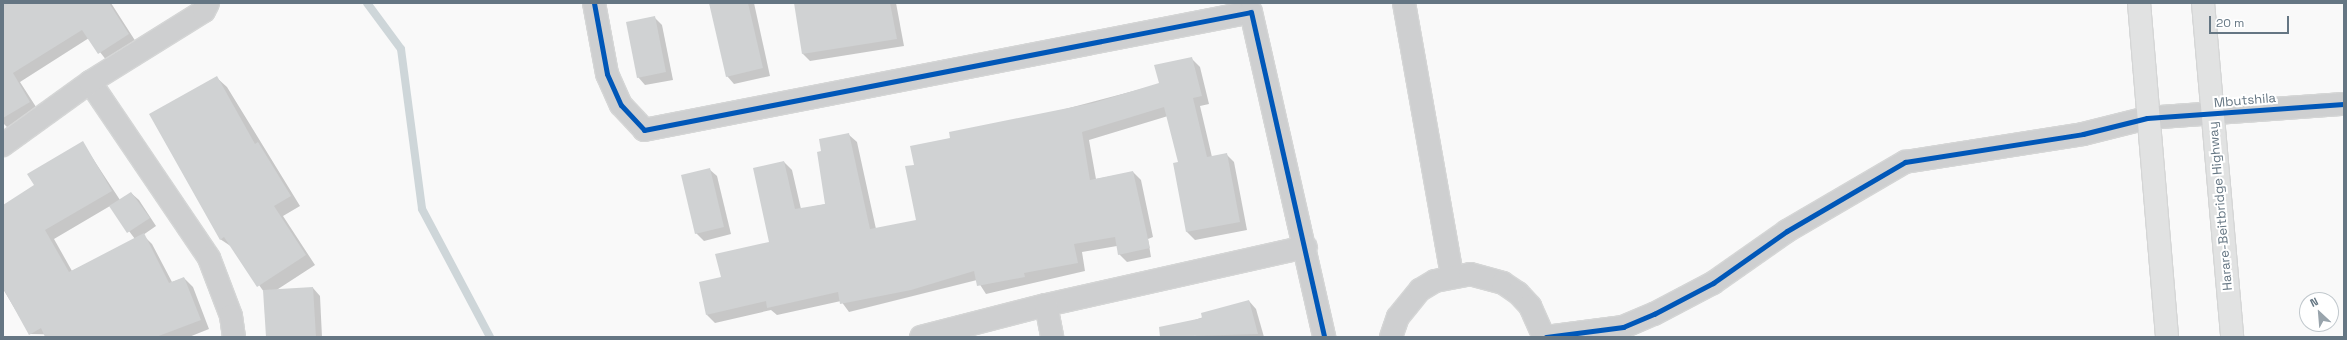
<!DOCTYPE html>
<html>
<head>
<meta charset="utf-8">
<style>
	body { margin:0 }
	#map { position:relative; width:2347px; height:340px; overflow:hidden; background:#f9f9f9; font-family:"Space Grotesk",sans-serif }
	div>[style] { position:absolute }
	.shadow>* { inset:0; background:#0003 }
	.stream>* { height:8px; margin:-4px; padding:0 4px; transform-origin:4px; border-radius:4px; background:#ced6d9 }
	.building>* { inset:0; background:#d0d2d3 }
	.roads { filter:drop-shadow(1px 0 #d5d6d6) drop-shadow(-1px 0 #d5d6d6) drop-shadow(0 1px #d5d6d6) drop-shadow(0 -1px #d5d6d6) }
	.minor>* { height:22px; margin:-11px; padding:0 11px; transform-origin:11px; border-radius:11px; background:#cecfd0 }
	.tertiary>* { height:22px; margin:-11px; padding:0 11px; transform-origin:11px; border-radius:11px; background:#cecfd0 }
	.trunk>* { height:22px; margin:-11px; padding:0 11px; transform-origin:11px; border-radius:11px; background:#e1e2e2 }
	.cycleway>* { height:5px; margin:-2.5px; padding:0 2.5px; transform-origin:2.5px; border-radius:2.5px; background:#0057b8 }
	span { translate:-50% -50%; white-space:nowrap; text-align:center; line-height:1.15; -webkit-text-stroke:4px #fff; paint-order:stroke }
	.street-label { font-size:13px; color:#657683 }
	.frame { position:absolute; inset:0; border:4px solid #657683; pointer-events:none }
	.north { position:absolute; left:2299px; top:292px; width:40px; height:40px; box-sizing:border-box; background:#fff; border:1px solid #c1c8cd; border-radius:50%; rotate:334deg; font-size:11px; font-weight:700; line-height:16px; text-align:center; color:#657683 }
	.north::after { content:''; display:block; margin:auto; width:14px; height:18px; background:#99a4ac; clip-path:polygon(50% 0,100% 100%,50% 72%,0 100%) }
	.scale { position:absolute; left:2209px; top:16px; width:80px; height:18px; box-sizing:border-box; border:2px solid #657683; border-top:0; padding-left:5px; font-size:12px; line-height:14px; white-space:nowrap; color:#657683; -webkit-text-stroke:3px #fff; paint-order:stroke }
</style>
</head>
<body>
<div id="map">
	<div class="shadow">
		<i style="clip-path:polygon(3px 3px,111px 3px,136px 42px,107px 61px,89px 38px,20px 82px,38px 110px,8px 128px,3px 123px)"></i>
		<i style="clip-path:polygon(710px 3px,754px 3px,770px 76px,734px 84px,727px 76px)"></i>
		<i style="clip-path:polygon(795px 3px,896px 3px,904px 46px,810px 61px,803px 54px)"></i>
		<i style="clip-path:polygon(655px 18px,662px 25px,673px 80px,645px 85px,638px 77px)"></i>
		<i style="clip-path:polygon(1192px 59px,1200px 67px,1209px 104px,1200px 106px,1212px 157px,1226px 154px,1234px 162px,1247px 230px,1195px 240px,1187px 232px,1179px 163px,1168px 116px,1089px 140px,1096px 179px,1133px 172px,1141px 180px,1153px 237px,1148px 239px,1151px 257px,1127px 262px,1119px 254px,1117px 246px,1082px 252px,1085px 271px,986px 294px,977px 280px,849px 312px,841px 301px,777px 315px,771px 310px,715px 323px,707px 315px,722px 278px,771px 243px,784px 162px,792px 170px,801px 209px,826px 204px,823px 152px,848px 134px,857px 142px,876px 229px,917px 221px,915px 166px,952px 139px,1160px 84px)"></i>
		<i style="clip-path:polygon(217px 78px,227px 87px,300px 206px,283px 216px,315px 265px,275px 291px,313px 288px,320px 296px,322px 337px,267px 337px,264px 292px,232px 247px,220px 239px)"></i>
		<i style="clip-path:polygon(evenodd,82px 142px,120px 200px,131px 193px,139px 200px,156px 226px,143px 235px,152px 244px,172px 282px,184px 278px,193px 287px,209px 329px,189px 337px,30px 334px,3px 289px,3px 206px,35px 186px,82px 142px,110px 206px,135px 239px,72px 271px,54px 239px,110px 206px)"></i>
		<i style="clip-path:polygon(709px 169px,717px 176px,731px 234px,704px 241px,696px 233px)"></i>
		<i style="clip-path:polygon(1249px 301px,1256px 309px,1264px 337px,1196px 337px,1192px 321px)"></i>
	</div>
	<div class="stream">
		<i style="left:367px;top:3px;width:57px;rotate:53.5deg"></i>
		<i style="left:401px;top:49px;width:161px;rotate:82.5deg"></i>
		<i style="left:422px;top:209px;width:145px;rotate:62deg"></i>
	</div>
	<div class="building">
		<i style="clip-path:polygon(3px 3px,109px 3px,129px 34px,98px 54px,82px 30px,13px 73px,30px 102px,3px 118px)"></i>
		<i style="clip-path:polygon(709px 3px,748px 3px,763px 68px,726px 77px)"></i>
		<i style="clip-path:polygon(794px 3px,890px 3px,897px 39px,802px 54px)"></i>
		<i style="clip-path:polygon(655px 16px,666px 72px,637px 78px,626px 22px)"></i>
		<i style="clip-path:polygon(1192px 57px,1202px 96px,1193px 98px,1207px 157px,1227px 153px,1240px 222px,1186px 232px,1173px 163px,1178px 162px,1164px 107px,1082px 132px,1090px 180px,1133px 171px,1150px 248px,1118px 255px,1115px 237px,1074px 244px,1078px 263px,1024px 273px,1025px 277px,977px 286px,974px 271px,911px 290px,840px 304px,838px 292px,767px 308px,766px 301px,706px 315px,699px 282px,721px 277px,715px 254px,769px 242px,753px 168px,784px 161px,795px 209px,825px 204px,817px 152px,821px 151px,819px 139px,849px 133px,870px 229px,916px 220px,905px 166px,914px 165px,910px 146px,950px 138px,949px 132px,1093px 103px,1159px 83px,1154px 65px)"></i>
		<i style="clip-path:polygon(217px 76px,255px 144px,258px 142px,291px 196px,274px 206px,306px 255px,257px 287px,224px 237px,220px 240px,149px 114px)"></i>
		<i style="clip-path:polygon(83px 141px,112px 191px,45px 230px,69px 272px,144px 233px,169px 283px,184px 277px,201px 320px,156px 337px,45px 337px,41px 328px,29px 335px,3px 288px,3px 205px,34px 185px,27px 174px)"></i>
		<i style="clip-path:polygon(710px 168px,724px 227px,695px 234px,681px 175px)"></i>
		<i style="clip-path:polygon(131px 192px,150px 218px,127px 233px,109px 206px)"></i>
		<i style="clip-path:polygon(313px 287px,316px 337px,266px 337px,263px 290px)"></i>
		<i style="clip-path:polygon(1249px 300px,1258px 334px,1160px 337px,1159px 327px,1202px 318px,1201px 313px)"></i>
	</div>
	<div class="roads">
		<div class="minor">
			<i style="left:594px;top:3px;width:72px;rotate:79.6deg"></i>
			<i style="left:607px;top:74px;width:34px;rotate:66deg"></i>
			<i style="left:621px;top:105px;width:34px;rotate:47deg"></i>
			<i style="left:644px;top:130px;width:618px;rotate:-11deg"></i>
			<i style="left:1251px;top:12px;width:333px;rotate:77.3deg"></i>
			<i style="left:90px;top:82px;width:212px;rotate:55.9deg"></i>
			<i style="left:209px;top:258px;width:62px;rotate:69.2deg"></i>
			<i style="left:231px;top:316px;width:21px;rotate:82deg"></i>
			<i style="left:3px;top:145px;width:107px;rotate:-35.9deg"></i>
			<i style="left:90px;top:82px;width:134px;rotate:-31.9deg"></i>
			<i style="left:204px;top:11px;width:9px;rotate:-63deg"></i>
			<i style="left:1046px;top:305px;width:266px;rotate:-12.6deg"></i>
			<i style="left:921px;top:337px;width:129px;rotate:-14.4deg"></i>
			<i style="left:1046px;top:305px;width:33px;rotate:79deg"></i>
		</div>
		<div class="tertiary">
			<i style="left:1404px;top:3px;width:277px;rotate:80deg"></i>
			<i style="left:1391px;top:337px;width:21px;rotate:-71deg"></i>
			<i style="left:1398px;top:317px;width:35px;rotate:-51deg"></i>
			<i style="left:1420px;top:290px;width:17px;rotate:-31deg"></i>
			<i style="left:1435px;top:281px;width:36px;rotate:-11deg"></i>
			<i style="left:1470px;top:274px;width:34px;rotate:15deg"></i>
			<i style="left:1503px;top:283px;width:18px;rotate:34deg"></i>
			<i style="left:1518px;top:293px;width:18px;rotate:47deg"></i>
			<i style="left:1530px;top:306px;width:34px;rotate:66deg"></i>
			<i style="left:1546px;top:337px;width:78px;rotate:-7.4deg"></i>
			<i style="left:1623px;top:327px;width:34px;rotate:-23deg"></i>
			<i style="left:1654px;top:314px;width:67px;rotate:-27.7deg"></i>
			<i style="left:1713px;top:283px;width:90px;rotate:-35.1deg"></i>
			<i style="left:1787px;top:231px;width:137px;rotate:-30.3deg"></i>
			<i style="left:1905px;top:162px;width:180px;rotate:-8.9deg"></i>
			<i style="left:2083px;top:134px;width:66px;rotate:-14deg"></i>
			<i style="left:2147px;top:118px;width:197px;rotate:-4.1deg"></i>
		</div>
		<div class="trunk">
			<i style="left:2139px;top:3px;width:335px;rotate:85.2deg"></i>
			<i style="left:2203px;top:3px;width:335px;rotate:85deg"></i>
		</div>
	</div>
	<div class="cycleway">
		<i style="left:594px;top:3px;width:72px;rotate:79.6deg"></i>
		<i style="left:607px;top:74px;width:34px;rotate:66deg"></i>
		<i style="left:621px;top:105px;width:34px;rotate:47deg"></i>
		<i style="left:644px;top:130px;width:618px;rotate:-11deg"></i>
		<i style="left:1251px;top:12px;width:333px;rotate:77.3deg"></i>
		<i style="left:1546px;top:337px;width:78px;rotate:-7.4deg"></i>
		<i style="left:1623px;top:327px;width:34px;rotate:-23deg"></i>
		<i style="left:1654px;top:314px;width:67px;rotate:-27.7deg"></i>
		<i style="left:1713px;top:283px;width:90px;rotate:-35.1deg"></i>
		<i style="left:1787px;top:231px;width:137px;rotate:-30.3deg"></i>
		<i style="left:1905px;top:162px;width:180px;rotate:-8.9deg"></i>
		<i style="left:2083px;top:134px;width:66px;rotate:-14deg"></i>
		<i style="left:2147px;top:118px;width:197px;rotate:-4.1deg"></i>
	</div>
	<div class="street-label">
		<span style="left:2245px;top:101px;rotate:-5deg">Mbutshila</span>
		<span style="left:2221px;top:206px;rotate:-95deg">Harare-Beitbridge Highway</span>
	</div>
	<div class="frame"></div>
	<div class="north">N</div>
	<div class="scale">20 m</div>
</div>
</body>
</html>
